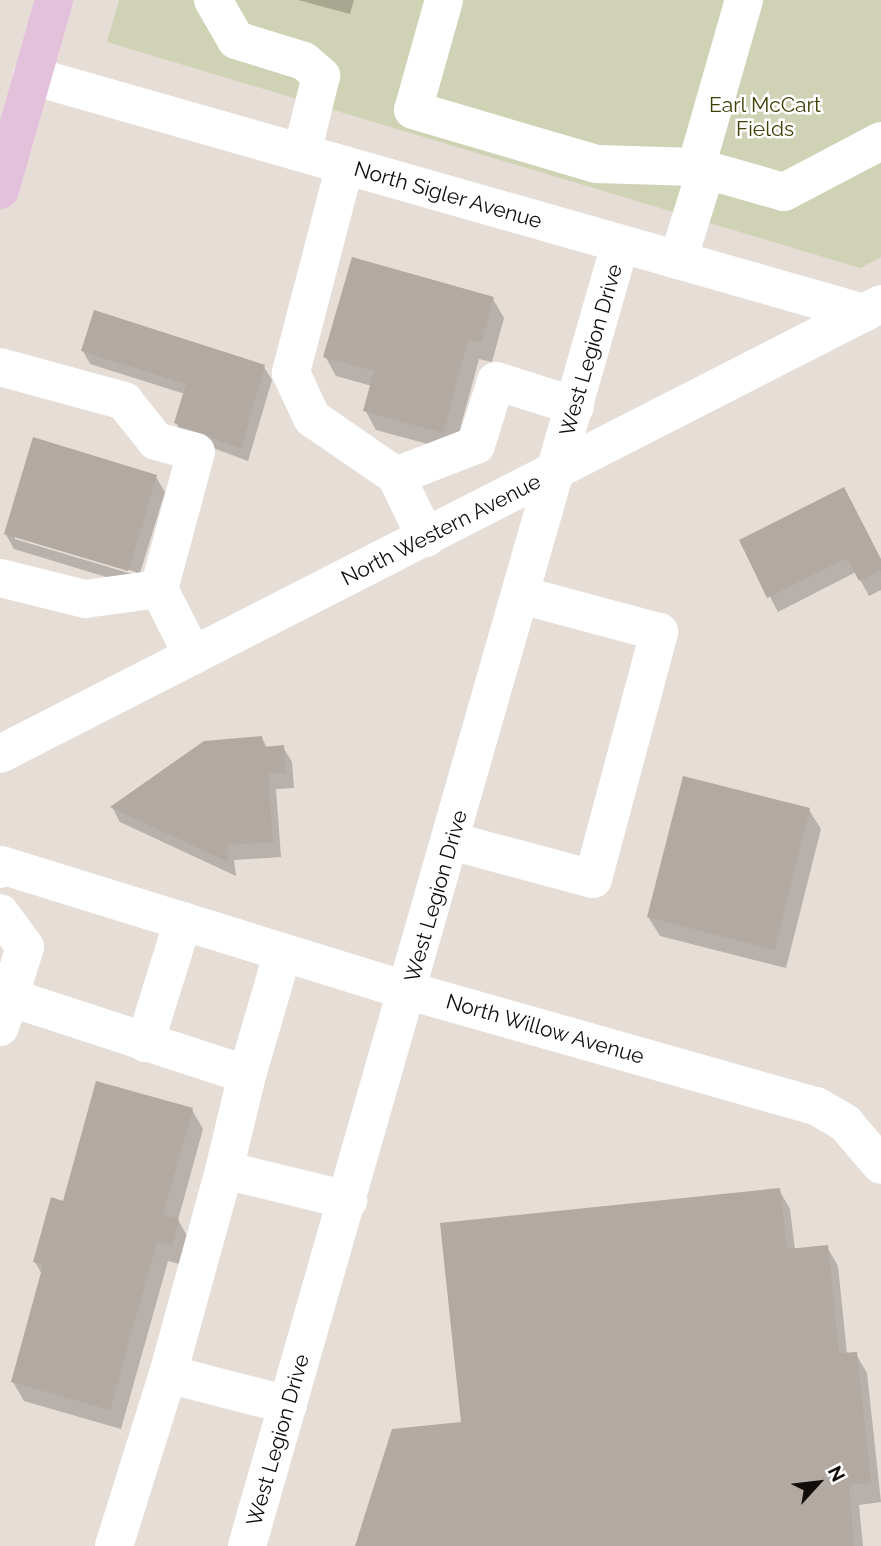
<!DOCTYPE html>
<html>
<head>
<meta charset="utf-8">
<style>
	body { margin:0 }
	#map { position:relative; width:881px; height:1546px; overflow:hidden; background:#e5ddd6; font-family:Raleway,sans-serif }
	div>[style] { position:absolute }
	.green>* { inset:0; background:#d0d2b5 }
	.shadow>* { inset:0; background:#0003 }
	.building>* { inset:0; background:#b1a9a2 }
	.minor>* { height:38px; margin:-19px; padding:0 19px; transform-origin:19px; border-radius:19px; background:#fff }
	.major>* { height:38px; margin:-19px; padding:0 19px; transform-origin:19px; border-radius:19px; background:#e4c1db }
	span { translate:-50% -50%; white-space:nowrap; text-align:center; line-height:1.15; -webkit-text-stroke:5px #fff; paint-order:stroke }
	.park-label { font-size:21px; color:#404107 }
	.street-label { font-size:21px; color:#100d0b }
	.north { position:absolute; left:783px; top:1448px; width:70px; height:70px; -webkit-text-stroke:5px #fff; paint-order:stroke; rotate:63deg; font-size:19px; font-weight:700; line-height:28px; text-align:center; color:#100d0b }
	.north::after { content:''; display:block; margin:auto; width:24px; height:32px; background:#100d0b; clip-path:polygon(50% 0,100% 100%,50% 72%,0 100%) }
</style>
</head>
<body>
<div id="map">
	<div class="green">
		<i style="clip-path:polygon(119px 0,881px 0,881px 257px,860px 268px,107px 42px)"></i>
	</div>
	<div class="shadow">
		<i style="clip-path:polygon(298px 0,354px 0,350px 14px)"></i>
		<i style="clip-path:polygon(493px 299px,504px 318px,492px 362px,479px 359px,454px 451px,376px 430px,365px 410px,372px 386px,336px 376px,325px 356px)"></i>
		<i style="clip-path:polygon(83px 351px,264px 367px,272px 380px,248px 461px,184px 437px,176px 423px,185px 394px,90px 364px)"></i>
		<i style="clip-path:polygon(evenodd,156px 477px,165px 492px,136px 586px,14px 549px,5px 533px,156px 477px,15px 535px,136px 572px,135px 575px,15px 539px,15px 535px)"></i>
		<i style="clip-path:polygon(741px 541px,881px 561px,881px 590px,869px 596px,856px 572px,778px 612px)"></i>
		<i style="clip-path:polygon(262px 738px,267px 748px,283px 747px,292px 762px,294px 788px,276px 789px,281px 857px,234px 860px,236px 876px,120px 822px,112px 807px)"></i>
		<i style="clip-path:polygon(809px 810px,821px 829px,786px 968px,660px 936px,648px 917px)"></i>
		<i style="clip-path:polygon(192px 1110px,203px 1129px,178px 1220px,190px 1241px,183px 1265px,168px 1261px,121px 1429px,24px 1401px,13px 1382px,42px 1274px,35px 1262px,64px 1203px)"></i>
		<i style="clip-path:polygon(779px 1190px,790px 1209px,795px 1250px,827px 1247px,838px 1266px,847px 1354px,856px 1354px,867px 1373px,881px 1502px,859px 1505px,863px 1546px,357px 1546px,463px 1424px)"></i>
	</div>
	<div class="building">
		<i style="clip-path:polygon(352px 257px,494px 297px,481px 343px,468px 340px,443px 433px,363px 411px,374px 371px,323px 357px)"></i>
		<i style="clip-path:polygon(94px 310px,265px 365px,241px 449px,174px 423px,186px 384px,81px 351px)"></i>
		<i style="clip-path:polygon(33px 437px,157px 475px,128px 571px,4px 534px)"></i>
		<i style="clip-path:polygon(844px 487px,881px 559px,881px 570px,859px 581px,847px 558px,767px 598px,739px 540px)"></i>
		<i style="clip-path:polygon(262px 736px,263px 747px,284px 745px,286px 773px,268px 774px,273px 842px,227px 845px,228px 862px,110px 807px,204px 741px)"></i>
		<i style="clip-path:polygon(683px 776px,810px 808px,775px 950px,647px 917px)"></i>
		<i style="clip-path:polygon(96px 1081px,193px 1108px,163px 1215px,179px 1219px,172px 1246px,157px 1242px,110px 1410px,11px 1382px,43px 1265px,33px 1262px,51px 1197px,63px 1201px)"></i>
		<i style="clip-path:polygon(780px 1188px,787px 1249px,828px 1245px,839px 1353px,857px 1352px,871px 1483px,849px 1485px,854px 1546px,355px 1546px,392px 1429px,461px 1422px,440px 1223px)"></i>
	</div>
	<div class="minor">
		<i style="left:213px;top:0;width:46px;rotate:60.1deg"></i>
		<i style="left:236px;top:40px;width:71px;rotate:17.2deg"></i>
		<i style="left:304px;top:61px;width:23px;rotate:41deg"></i>
		<i style="left:321px;top:76px;width:79px;rotate:103.9deg"></i>
		<i style="left:444px;top:0;width:114px;rotate:105.7deg"></i>
		<i style="left:413px;top:110px;width:192px;rotate:16.4deg"></i>
		<i style="left:597px;top:164px;width:99px;rotate:1.7deg"></i>
		<i style="left:744px;top:0;width:174px;rotate:106deg"></i>
		<i style="left:696px;top:167px;width:91px;rotate:15.9deg"></i>
		<i style="left:784px;top:192px;width:110px;rotate:-27.7deg"></i>
		<i style="left:32px;top:76px;width:865px;rotate:15.9deg"></i>
		<i style="left:345px;top:165px;width:215px;rotate:104.6deg"></i>
		<i style="left:291px;top:373px;width:50px;rotate:65deg"></i>
		<i style="left:312px;top:418px;width:102px;rotate:34.6deg"></i>
		<i style="left:396px;top:476px;width:69px;rotate:64.2deg"></i>
		<i style="left:678px;top:260px;width:94px;rotate:-72.7deg"></i>
		<i style="left:0;top:367px;width:129px;rotate:15.3deg"></i>
		<i style="left:124px;top:401px;width:51px;rotate:51.3deg"></i>
		<i style="left:156px;top:441px;width:41px;rotate:15.4deg"></i>
		<i style="left:196px;top:452px;width:142px;rotate:105.1deg"></i>
		<i style="left:159px;top:589px;width:75px;rotate:63.1deg"></i>
		<i style="left:396px;top:476px;width:86px;rotate:-21.2deg"></i>
		<i style="left:476px;top:445px;width:67px;rotate:-72.6deg"></i>
		<i style="left:496px;top:381px;width:83px;rotate:17.6deg"></i>
		<i style="left:0;top:578px;width:88px;rotate:13.9deg"></i>
		<i style="left:85px;top:599px;width:75px;rotate:-7.7deg"></i>
		<i style="left:0;top:754px;width:989px;rotate:-27.06deg"></i>
		<i style="left:451px;top:841px;width:147px;rotate:15deg"></i>
		<i style="left:593px;top:879px;width:256px;rotate:-75deg"></i>
		<i style="left:659px;top:632px;width:143px;rotate:-165deg"></i>
		<i style="left:0;top:869px;width:4px;rotate:-76deg"></i>
		<i style="left:1px;top:865px;width:427px;rotate:17.2deg"></i>
		<i style="left:409px;top:991px;width:423px;rotate:15.8deg"></i>
		<i style="left:816px;top:1106px;width:34px;rotate:30deg"></i>
		<i style="left:845px;top:1123px;width:55px;rotate:49.4deg"></i>
		<i style="left:0;top:913px;width:42px;rotate:53.7deg"></i>
		<i style="left:25px;top:947px;width:84px;rotate:107.4deg"></i>
		<i style="left:9px;top:997px;width:250px;rotate:18.1deg"></i>
		<i style="left:247px;top:1075px;width:128px;rotate:-73.7deg"></i>
		<i style="left:145px;top:1043px;width:128px;rotate:-72.7deg"></i>
		<i style="left:247px;top:1075px;width:98px;rotate:103.6deg"></i>
		<i style="left:224px;top:1170px;width:128px;rotate:13.6deg"></i>
		<i style="left:168px;top:1374px;width:124px;rotate:14.5deg"></i>
		<i style="left:114px;top:1546px;width:180px;rotate:-72.6deg"></i>
		<i style="left:168px;top:1374px;width:212px;rotate:-74.6deg"></i>
		<i style="left:247px;top:1546px;width:1354px;rotate:-74.01deg"></i>
	</div>
	<div class="major">
		<i style="left:0;top:190px;width:198px;rotate:-74.1deg"></i>
	</div>
	<div class="park-label">
		<span style="left:765px;top:117px">Earl McCart<br>Fields</span>
	</div>
	<div class="street-label">
		<span style="left:448px;top:195px;rotate:16deg">North Sigler Avenue</span>
		<span style="left:591px;top:350px;rotate:-74deg">West Legion Drive</span>
		<span style="left:441px;top:530px;rotate:-27deg">North Western Avenue</span>
		<span style="left:436px;top:896px;rotate:-74deg">West Legion Drive</span>
		<span style="left:545px;top:1029px;rotate:16deg">North Willow Avenue</span>
		<span style="left:278px;top:1440px;rotate:-74deg">West Legion Drive</span>
	</div>
	<div class="north">N</div>
</div>
</body>
</html>
